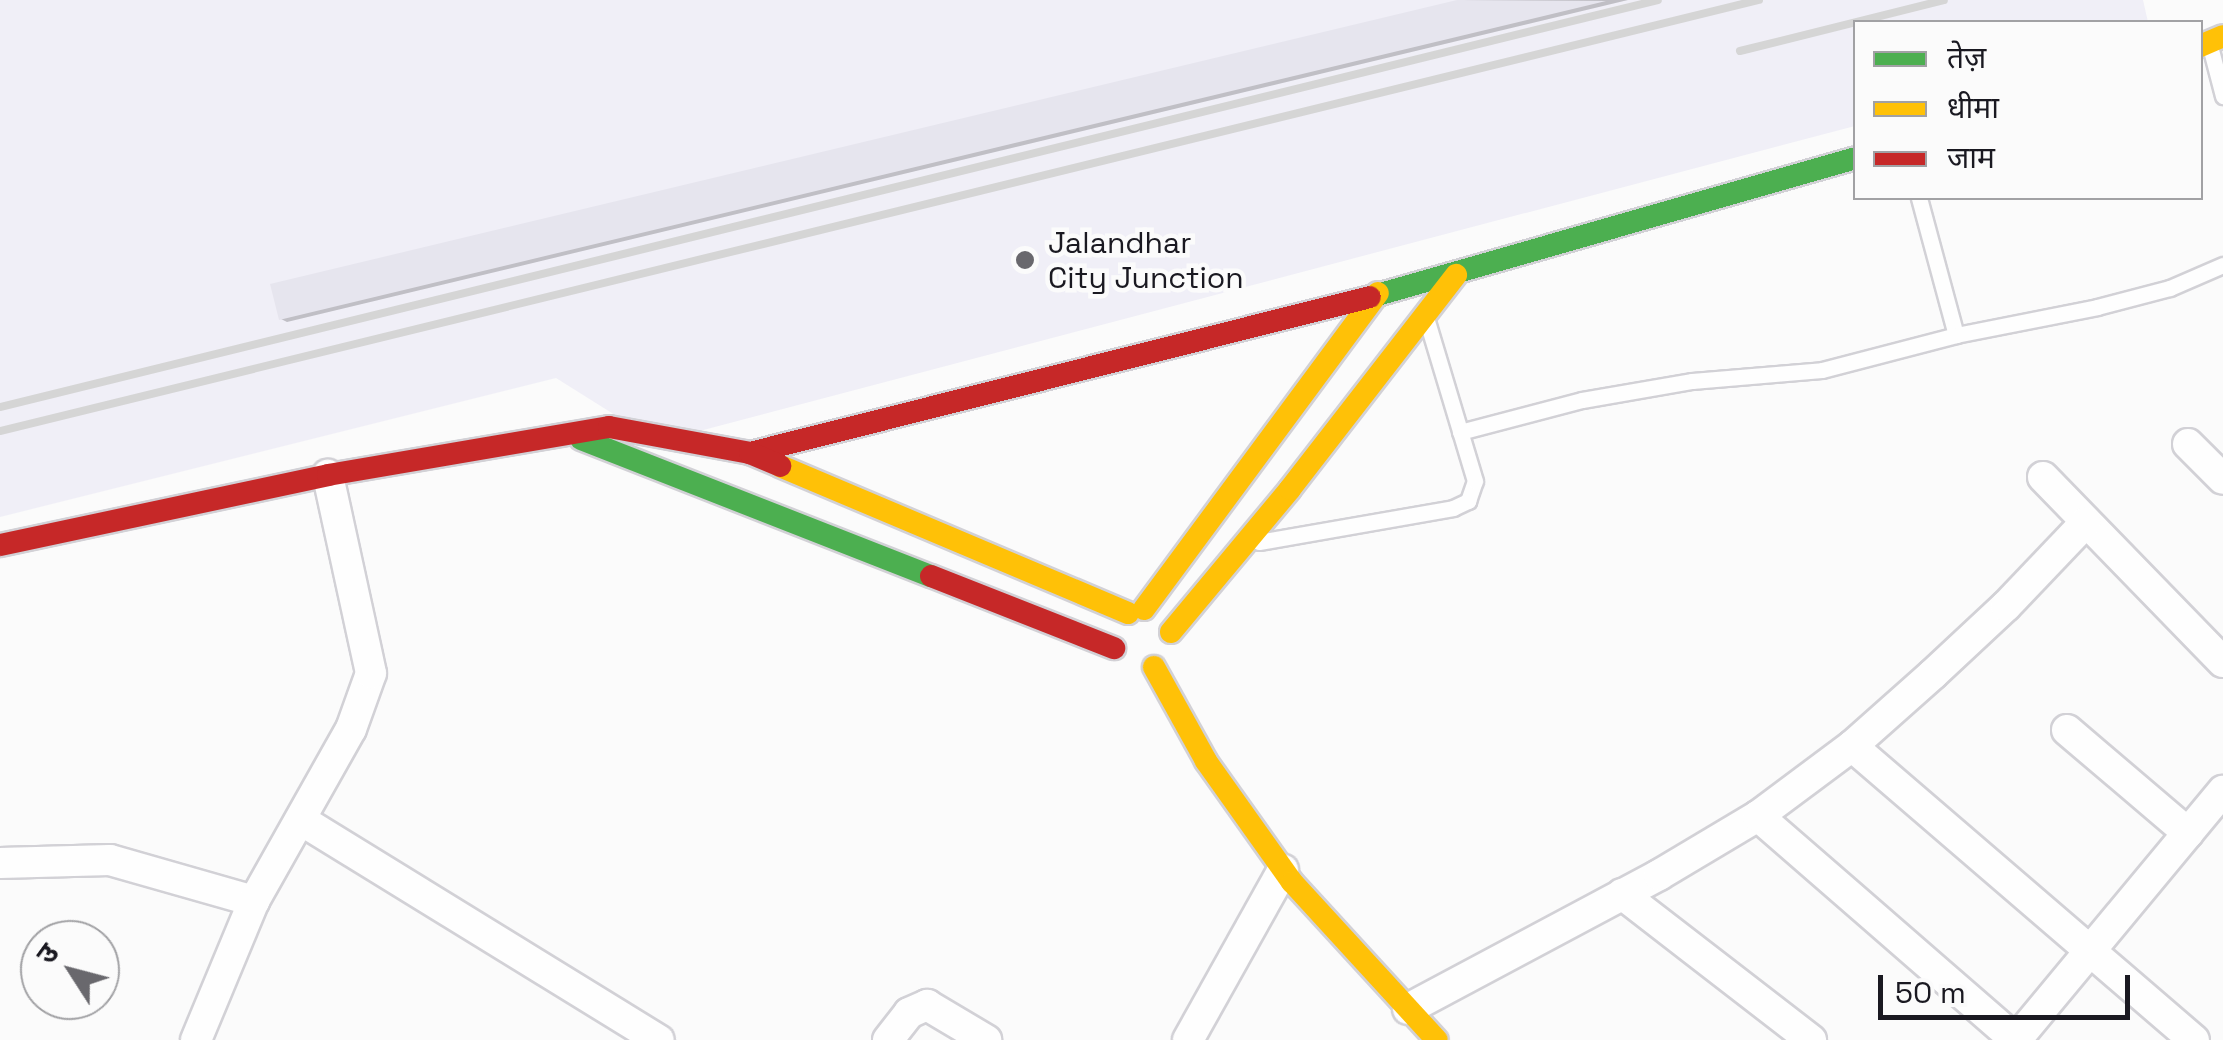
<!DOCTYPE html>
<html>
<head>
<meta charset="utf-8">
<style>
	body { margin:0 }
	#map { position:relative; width:2223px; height:1040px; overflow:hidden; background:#fbfbfb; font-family:"Space Grotesk","Noto Sans Devanagari",sans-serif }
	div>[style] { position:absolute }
	.built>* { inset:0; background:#f0eff7 }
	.shadow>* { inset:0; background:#0003 }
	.building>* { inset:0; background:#e6e5ee }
	.roads { filter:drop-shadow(2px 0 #d2d1d6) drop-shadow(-2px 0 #d2d1d6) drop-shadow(0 2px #d2d1d6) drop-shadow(0 -2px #d2d1d6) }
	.lane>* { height:15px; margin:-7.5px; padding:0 7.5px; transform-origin:7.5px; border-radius:7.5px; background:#fefefe }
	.street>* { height:30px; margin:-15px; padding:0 15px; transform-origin:15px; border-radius:15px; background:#fefefe }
	.fast>* { height:22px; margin:-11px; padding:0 11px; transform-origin:11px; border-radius:11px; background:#4caf50 }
	.slow>* { height:22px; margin:-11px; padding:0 11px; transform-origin:11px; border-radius:11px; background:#ffc107 }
	.jam>* { height:22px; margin:-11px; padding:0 11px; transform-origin:11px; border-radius:11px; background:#c62828 }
	.rail>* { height:8px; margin:-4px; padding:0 4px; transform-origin:4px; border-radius:4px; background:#d5d5d5 }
	.dots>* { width:28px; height:28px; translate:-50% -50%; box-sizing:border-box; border:5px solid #fbfbfb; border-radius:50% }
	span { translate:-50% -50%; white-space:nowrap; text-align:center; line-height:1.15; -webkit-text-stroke:9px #fbfbfb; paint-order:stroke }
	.poi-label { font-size:30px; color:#1a1921 }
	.left { translate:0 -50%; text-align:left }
	.legend { position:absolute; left:1853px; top:20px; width:350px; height:180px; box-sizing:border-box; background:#fbfbfb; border:2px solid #a1a1a4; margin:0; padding:12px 18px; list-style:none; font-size:30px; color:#1a1921 }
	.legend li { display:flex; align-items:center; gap:20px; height:50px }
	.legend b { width:50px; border:2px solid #a1a1a4 }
	.north { position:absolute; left:20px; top:920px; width:100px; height:100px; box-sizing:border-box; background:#fbfbfb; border:2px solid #a1a1a4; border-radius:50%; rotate:306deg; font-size:28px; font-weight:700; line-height:40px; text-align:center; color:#1a1921 }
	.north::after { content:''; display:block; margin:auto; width:35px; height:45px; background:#69686d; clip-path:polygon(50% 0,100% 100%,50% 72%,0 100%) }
	.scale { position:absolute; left:1878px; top:975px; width:252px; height:45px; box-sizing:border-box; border:5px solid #1a1921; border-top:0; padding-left:12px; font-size:30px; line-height:35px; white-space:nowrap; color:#1a1921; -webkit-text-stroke:8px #fbfbfb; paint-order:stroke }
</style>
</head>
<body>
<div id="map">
	<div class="built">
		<i style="clip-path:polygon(0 0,2143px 0,2148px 22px,1856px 22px,1855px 126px,658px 442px,556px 378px,0 517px)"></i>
	</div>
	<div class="shadow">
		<i style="clip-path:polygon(1467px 0,1628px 0,287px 322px,281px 319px,273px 286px)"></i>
	</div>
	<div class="building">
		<i style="clip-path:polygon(1457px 0,1606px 1px,279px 320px,270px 284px)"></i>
	</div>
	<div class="roads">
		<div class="lane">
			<i style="left:2210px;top:46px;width:52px;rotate:75.4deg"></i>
			<i style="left:1919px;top:198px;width:142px;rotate:74.9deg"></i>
			<i style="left:1460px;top:432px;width:126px;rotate:-14.7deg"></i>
			<i style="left:1582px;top:400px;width:112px;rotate:-9.8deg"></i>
			<i style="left:1692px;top:381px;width:130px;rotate:-4.8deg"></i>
			<i style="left:1822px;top:370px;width:138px;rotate:-14.6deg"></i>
			<i style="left:1956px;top:335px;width:144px;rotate:-11.2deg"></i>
			<i style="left:2097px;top:307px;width:75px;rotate:-14.6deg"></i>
			<i style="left:2170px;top:288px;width:58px;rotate:-23.5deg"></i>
			<i style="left:1259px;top:542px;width:197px;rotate:-9.9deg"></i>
			<i style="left:1453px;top:508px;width:17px;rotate:-25deg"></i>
			<i style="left:1468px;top:501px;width:21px;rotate:-71deg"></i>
			<i style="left:1475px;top:481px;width:167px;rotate:-106.7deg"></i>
		</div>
		<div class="street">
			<i style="left:2188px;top:444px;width:49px;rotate:45deg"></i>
			<i style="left:2043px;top:477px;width:258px;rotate:45.8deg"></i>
			<i style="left:2067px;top:730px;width:159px;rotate:40.4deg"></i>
			<i style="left:1852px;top:746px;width:451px;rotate:40.7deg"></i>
			<i style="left:1758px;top:816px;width:342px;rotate:41deg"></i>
			<i style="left:301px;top:820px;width:420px;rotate:31.6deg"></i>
			<i style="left:0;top:863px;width:110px;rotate:-1.6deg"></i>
			<i style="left:110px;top:860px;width:150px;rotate:15.9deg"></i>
			<i style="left:1622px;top:894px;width:239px;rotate:37.7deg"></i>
			<i style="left:1408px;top:1009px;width:285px;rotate:-28.1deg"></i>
			<i style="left:1659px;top:875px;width:115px;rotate:-30.8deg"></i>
			<i style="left:1758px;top:816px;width:117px;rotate:-36.7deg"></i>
			<i style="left:1852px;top:746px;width:108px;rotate:-41.6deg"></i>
			<i style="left:1933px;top:674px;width:100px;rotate:-43deg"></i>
			<i style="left:2006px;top:606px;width:115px;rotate:-46.4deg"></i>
			<i style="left:196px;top:1040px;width:151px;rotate:-67.4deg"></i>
			<i style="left:254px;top:901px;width:197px;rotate:-60.6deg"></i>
			<i style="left:351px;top:729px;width:59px;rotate:-70.3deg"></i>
			<i style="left:371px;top:673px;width:203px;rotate:-102.3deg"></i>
			<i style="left:888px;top:1040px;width:34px;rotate:-52deg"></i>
			<i style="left:909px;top:1013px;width:20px;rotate:-24deg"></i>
			<i style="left:927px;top:1005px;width:69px;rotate:30.7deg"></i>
			<i style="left:1188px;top:1040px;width:195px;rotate:-60.8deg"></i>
			<i style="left:2016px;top:1040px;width:324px;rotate:-50.3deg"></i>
		</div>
		<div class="fast">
			<i style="left:1370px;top:297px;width:505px;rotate:-15.96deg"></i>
			<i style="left:581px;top:439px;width:376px;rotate:21.4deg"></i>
		</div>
		<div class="slow">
			<i style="left:2200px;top:46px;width:25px;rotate:-23deg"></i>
			<i style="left:780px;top:466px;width:378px;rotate:22.9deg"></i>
			<i style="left:1144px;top:609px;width:393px;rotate:-53.5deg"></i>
			<i style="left:1171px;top:632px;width:186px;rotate:-50.2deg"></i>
			<i style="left:1290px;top:489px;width:271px;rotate:-52.2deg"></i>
			<i style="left:1154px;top:667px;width:107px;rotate:61deg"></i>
			<i style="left:1206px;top:761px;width:148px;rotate:54.6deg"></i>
			<i style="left:1292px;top:882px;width:214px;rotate:47.5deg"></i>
		</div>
		<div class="jam">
			<i style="left:750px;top:453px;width:639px;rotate:-14.12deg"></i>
			<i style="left:0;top:545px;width:335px;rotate:-12deg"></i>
			<i style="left:328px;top:475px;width:285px;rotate:-9.7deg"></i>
			<i style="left:609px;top:427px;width:143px;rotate:10.4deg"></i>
			<i style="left:750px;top:453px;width:33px;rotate:23deg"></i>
			<i style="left:931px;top:576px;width:197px;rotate:21.5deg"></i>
		</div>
	</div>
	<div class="rail">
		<i style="left:1740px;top:51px;width:210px;rotate:-14deg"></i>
		<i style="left:0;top:407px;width:1707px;rotate:-13.79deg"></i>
		<i style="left:0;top:431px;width:1811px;rotate:-13.77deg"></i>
	</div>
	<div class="dots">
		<i style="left:1025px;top:260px;background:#69686d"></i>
	</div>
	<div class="poi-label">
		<span class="left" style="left:1048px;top:260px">Jalandhar<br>City Junction</span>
	</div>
	<ul class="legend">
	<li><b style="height:12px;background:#4caf50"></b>तेज़</li>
	<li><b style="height:12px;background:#ffc107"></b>धीमा</li>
	<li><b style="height:12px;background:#c62828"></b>जाम</li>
	</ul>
	<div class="north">उ</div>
	<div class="scale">50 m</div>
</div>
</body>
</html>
